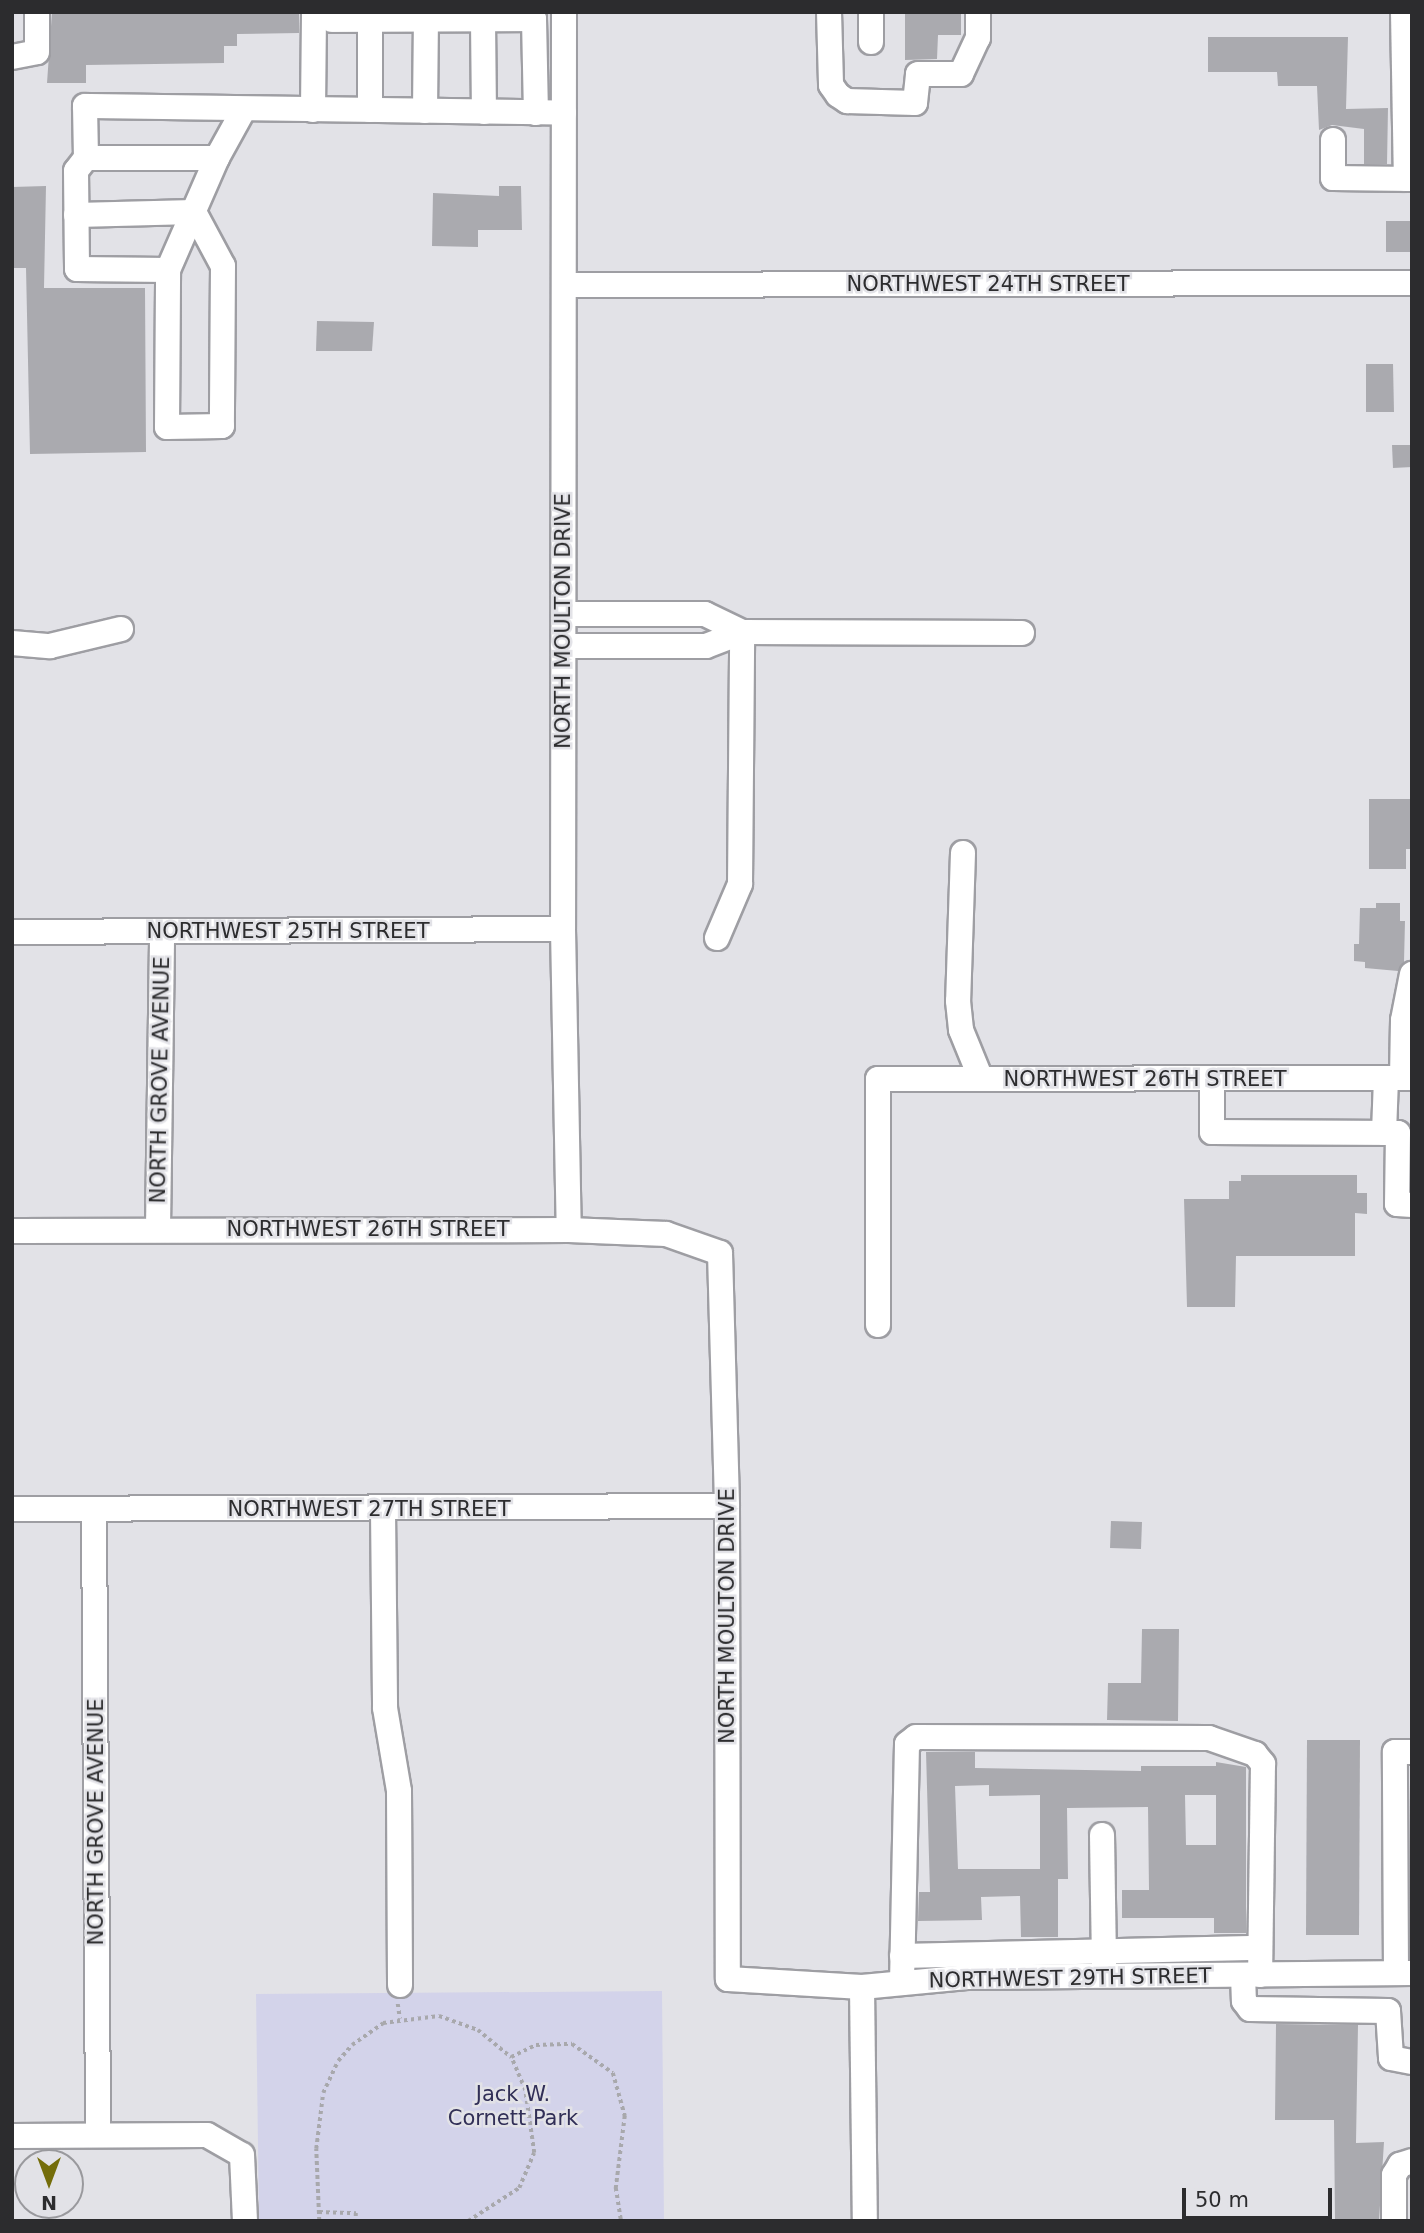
<!DOCTYPE html>
<html>
<head>
<meta charset="utf-8">
<style>
	body { margin:0 }
	#map { position:relative; width:1424px; height:2233px; overflow:hidden; background:#e2e2e7; font-family:"DejaVu Sans",sans-serif }
	div>[style] { position:absolute }
	.green>* { inset:0; background:#d3d3ea }
	.building>* { inset:0; background:#aaaaaf }
	.path>* { height:3.5px; margin-top:-1.75px; transform-origin:0; background:repeating-linear-gradient(90deg,#a8a8ac 0 3.5px,transparent 0 7px) }
	.roads { filter:drop-shadow(2px 0 #9e9ea3) drop-shadow(-2px 0 #9e9ea3) drop-shadow(0 2px #9e9ea3) drop-shadow(0 -2px #9e9ea3) }
	.minor>* { height:24px; margin:-12px; padding:0 12px; transform-origin:12px; border-radius:12px; background:#fff }
	span { translate:-50% -50%; white-space:nowrap; text-align:center; line-height:1.15; -webkit-text-stroke:5px #e2e2e7; paint-order:stroke }
	.street-label { font-size:21px; color:#2c2c2e }
	.park-label { font-size:21px; color:#312f57 }
	.frame { position:absolute; inset:0; border:14px solid #2c2c2e; pointer-events:none }
	.north { position:absolute; left:14px; top:2149px; width:70px; height:70px; box-sizing:border-box; background:#e2e2e7; border:2px solid #99999d; border-radius:50%; rotate:180deg; font-size:19px; font-weight:700; line-height:28px; text-align:center; color:#2c2c2e }
	.north::after { content:''; display:block; margin:auto; width:24px; height:32px; background:#746d0a; clip-path:polygon(50% 0,100% 100%,50% 72%,0 100%) }
	.scale { position:absolute; left:1182px; top:2188px; width:150px; height:32px; box-sizing:border-box; border:4px solid #2c2c2e; border-top:0; padding-left:9px; font-size:21px; line-height:24px; white-space:nowrap; color:#2c2c2e; -webkit-text-stroke:5px #e2e2e7; paint-order:stroke }
</style>
</head>
<body>
<div id="map">
	<div class="green">
		<i style="clip-path:polygon(662px 1991px,664px 2221px,259px 2221px,256px 1994px)"></i>
	</div>
	<div class="building">
		<i style="clip-path:polygon(52px 12px,299px 12px,299px 33px,237px 34px,237px 46px,224px 46px,224px 63px,86px 65px,86px 83px,47px 83px)"></i>
		<i style="clip-path:polygon(905px 12px,961px 12px,961px 35px,938px 35px,937px 59px,905px 60px)"></i>
		<i style="clip-path:polygon(1208px 37px,1348px 37px,1346px 109px,1388px 108px,1387px 164px,1364px 164px,1364px 129px,1332px 125px,1319px 130px,1317px 86px,1278px 86px,1277px 72px,1208px 72px)"></i>
		<i style="clip-path:polygon(46px 186px,44px 288px,145px 288px,146px 452px,30px 454px,26px 268px,12px 268px,12px 187px)"></i>
		<i style="clip-path:polygon(499px 186px,521px 186px,522px 230px,478px 230px,478px 247px,432px 246px,433px 193px,499px 196px)"></i>
		<i style="clip-path:polygon(1386px 221px,1412px 221px,1412px 252px,1386px 252px)"></i>
		<i style="clip-path:polygon(317px 321px,374px 322px,372px 351px,316px 351px)"></i>
		<i style="clip-path:polygon(1366px 364px,1393px 364px,1394px 412px,1366px 412px)"></i>
		<i style="clip-path:polygon(1392px 445px,1412px 445px,1412px 467px,1393px 468px)"></i>
		<i style="clip-path:polygon(1369px 799px,1412px 799px,1412px 849px,1406px 849px,1406px 869px,1369px 869px)"></i>
		<i style="clip-path:polygon(1376px 903px,1400px 903px,1400px 921px,1405px 921px,1404px 962px,1398px 971px,1365px 968px,1365px 962px,1354px 961px,1354px 944px,1359px 944px,1360px 908px,1376px 908px)"></i>
		<i style="clip-path:polygon(1241px 1175px,1357px 1175px,1357px 1193px,1367px 1193px,1367px 1214px,1355px 1213px,1355px 1256px,1236px 1256px,1235px 1307px,1187px 1307px,1184px 1199px,1229px 1199px,1229px 1181px,1241px 1181px)"></i>
		<i style="clip-path:polygon(1111px 1521px,1142px 1522px,1141px 1549px,1110px 1548px)"></i>
		<i style="clip-path:polygon(1142px 1629px,1179px 1629px,1178px 1721px,1107px 1720px,1108px 1683px,1141px 1683px)"></i>
		<i style="clip-path:polygon(1307px 1740px,1360px 1740px,1359px 1935px,1306px 1935px)"></i>
		<i style="clip-path:polygon(evenodd,926px 1752px,975px 1752px,975px 1768px,1141px 1771px,1141px 1766px,1216px 1766px,1216px 1762px,1246px 1767px,1246px 1933px,1214px 1933px,1214px 1918px,1122px 1918px,1122px 1890px,1149px 1890px,1148px 1807px,1067px 1808px,1068px 1879px,1058px 1879px,1058px 1937px,1021px 1937px,1020px 1896px,981px 1897px,982px 1920px,918px 1921px,919px 1892px,930px 1892px,926px 1752px,989px 1785px,989px 1796px,1040px 1795px,1040px 1869px,958px 1869px,955px 1786px,989px 1785px,926px 1752px,1185px 1795px,1216px 1795px,1216px 1845px,1186px 1845px,1185px 1795px)"></i>
		<i style="clip-path:polygon(1276px 2024px,1358px 2025px,1356px 2143px,1384px 2142px,1379px 2221px,1335px 2221px,1334px 2120px,1275px 2120px)"></i>
	</div>
	<div class="path">
		<i style="left:398px;top:2004px;width:15px;rotate:82deg"></i>
		<i style="left:319px;top:2212px;width:37px;rotate:2deg"></i>
		<i style="left:356px;top:2213px;width:8px;rotate:90deg"></i>
		<i style="left:319px;top:2221px;width:72px;rotate:-92.4deg"></i>
		<i style="left:316px;top:2149px;width:56px;rotate:-82.9deg"></i>
		<i style="left:323px;top:2093px;width:35px;rotate:-65deg"></i>
		<i style="left:338px;top:2061px;width:21px;rotate:-49deg"></i>
		<i style="left:352px;top:2045px;width:38px;rotate:-35deg"></i>
		<i style="left:383px;top:2023px;width:56px;rotate:-7.1deg"></i>
		<i style="left:439px;top:2016px;width:41px;rotate:19.7deg"></i>
		<i style="left:478px;top:2030px;width:43px;rotate:39.3deg"></i>
		<i style="left:511px;top:2057px;width:28px;rotate:-26deg"></i>
		<i style="left:536px;top:2045px;width:36px;rotate:-2deg"></i>
		<i style="left:572px;top:2044px;width:50px;rotate:35.3deg"></i>
		<i style="left:613px;top:2073px;width:45px;rotate:74.4deg"></i>
		<i style="left:625px;top:2116px;width:73px;rotate:97.1deg"></i>
		<i style="left:616px;top:2188px;width:33px;rotate:81deg"></i>
		<i style="left:468px;top:2221px;width:61px;rotate:-32.9deg"></i>
		<i style="left:519px;top:2188px;width:38px;rotate:-67deg"></i>
		<i style="left:534px;top:2153px;width:64px;rotate:-98.1deg"></i>
		<i style="left:525px;top:2090px;width:36px;rotate:-113deg"></i>
	</div>
	<div class="roads">
		<div class="minor">
			<i style="left:564px;top:12px;width:917px;rotate:90.06deg"></i>
			<i style="left:563px;top:929px;width:301px;rotate:88.9deg"></i>
			<i style="left:829px;top:12px;width:73px;rotate:88.4deg"></i>
			<i style="left:831px;top:85px;width:12px;rotate:55deg"></i>
			<i style="left:838px;top:95px;width:11px;rotate:34deg"></i>
			<i style="left:847px;top:101px;width:68px;rotate:1.7deg"></i>
			<i style="left:915px;top:103px;width:29px;rotate:-84deg"></i>
			<i style="left:918px;top:74px;width:43px"></i>
			<i style="left:961px;top:74px;width:40px;rotate:-65deg"></i>
			<i style="left:978px;top:38px;width:26px;rotate:-90deg"></i>
			<i style="left:871px;top:12px;width:30px;rotate:90deg"></i>
			<i style="left:1403px;top:12px;width:167px;rotate:89deg"></i>
			<i style="left:332px;top:20px;width:202px;rotate:-0.3deg"></i>
			<i style="left:534px;top:19px;width:94px;rotate:88.8deg"></i>
			<i style="left:483px;top:20px;width:92px;rotate:89.4deg"></i>
			<i style="left:12px;top:57px;width:25px;rotate:-11deg"></i>
			<i style="left:37px;top:52px;width:40px;rotate:-90deg"></i>
			<i style="left:244px;top:109px;width:56px;rotate:118.9deg"></i>
			<i style="left:217px;top:158px;width:131px;rotate:180deg"></i>
			<i style="left:86px;top:158px;width:52px;rotate:-91.1deg"></i>
			<i style="left:85px;top:106px;width:479px;rotate:0.8deg"></i>
			<i style="left:313px;top:110px;width:98px;rotate:-89.4deg"></i>
			<i style="left:370px;top:110px;width:90px;rotate:-90deg"></i>
			<i style="left:425px;top:111px;width:91px;rotate:-89.4deg"></i>
			<i style="left:1333px;top:140px;width:38px;rotate:90deg"></i>
			<i style="left:1333px;top:178px;width:79px;rotate:0.7deg"></i>
			<i style="left:86px;top:158px;width:16px;rotate:128deg"></i>
			<i style="left:76px;top:171px;width:98px;rotate:89.4deg"></i>
			<i style="left:77px;top:269px;width:91px;rotate:0.6deg"></i>
			<i style="left:168px;top:270px;width:122px;rotate:-66.4deg"></i>
			<i style="left:76px;top:215px;width:118px;rotate:-1.5deg"></i>
			<i style="left:194px;top:212px;width:61px;rotate:61.8deg"></i>
			<i style="left:223px;top:266px;width:160px;rotate:90.4deg"></i>
			<i style="left:222px;top:426px;width:55px;rotate:179deg"></i>
			<i style="left:167px;top:427px;width:157px;rotate:-89.6deg"></i>
			<i style="left:564px;top:285px;width:848px;rotate:-0.14deg"></i>
			<i style="left:564px;top:614px;width:141px"></i>
			<i style="left:705px;top:614px;width:41px;rotate:25.9deg"></i>
			<i style="left:12px;top:643px;width:38px;rotate:5deg"></i>
			<i style="left:50px;top:646px;width:73px;rotate:-13.5deg"></i>
			<i style="left:563px;top:646px;width:143px"></i>
			<i style="left:706px;top:646px;width:39px;rotate:-21deg"></i>
			<i style="left:742px;top:632px;width:280px;rotate:0.2deg"></i>
			<i style="left:963px;top:853px;width:148px;rotate:91.9deg"></i>
			<i style="left:958px;top:1001px;width:29px;rotate:84deg"></i>
			<i style="left:961px;top:1030px;width:53px;rotate:67.8deg"></i>
			<i style="left:12px;top:932px;width:551px;rotate:-0.31deg"></i>
			<i style="left:717px;top:938px;width:59px;rotate:-66.9deg"></i>
			<i style="left:740px;top:884px;width:252px;rotate:-89.5deg"></i>
			<i style="left:1212px;top:1078px;width:54px;rotate:90deg"></i>
			<i style="left:1212px;top:1132px;width:186px;rotate:0.3deg"></i>
			<i style="left:1398px;top:1133px;width:71px;rotate:90.8deg"></i>
			<i style="left:1397px;top:1204px;width:15px;rotate:4deg"></i>
			<i style="left:1402px;top:1078px;width:58px;rotate:-89deg"></i>
			<i style="left:1403px;top:1020px;width:47px;rotate:-78.9deg"></i>
			<i style="left:1384px;top:1133px;width:55px;rotate:-87.9deg"></i>
			<i style="left:158px;top:1228px;width:296px;rotate:-89.2deg"></i>
			<i style="left:12px;top:1231px;width:557px;rotate:-0.1deg"></i>
			<i style="left:569px;top:1230px;width:97px;rotate:2.4deg"></i>
			<i style="left:666px;top:1234px;width:57px;rotate:19.4deg"></i>
			<i style="left:720px;top:1253px;width:253px;rotate:88.4deg"></i>
			<i style="left:727px;top:1506px;width:473px;rotate:89.9deg"></i>
			<i style="left:728px;top:1979px;width:134px;rotate:3.4deg"></i>
			<i style="left:862px;top:1987px;width:105px;rotate:-5.4deg"></i>
			<i style="left:967px;top:1977px;width:445px;rotate:-0.5deg"></i>
			<i style="left:878px;top:1325px;width:246px;rotate:-90deg"></i>
			<i style="left:878px;top:1079px;width:534px;rotate:-0.11deg"></i>
			<i style="left:12px;top:1509px;width:715px;rotate:-0.24deg"></i>
			<i style="left:94px;top:1509px;width:626px;rotate:89.63deg"></i>
			<i style="left:383px;top:1510px;width:198px;rotate:89.4deg"></i>
			<i style="left:385px;top:1708px;width:84px;rotate:80.4deg"></i>
			<i style="left:399px;top:1791px;width:194px;rotate:89.7deg"></i>
			<i style="left:1102px;top:1835px;width:130px;rotate:89.1deg"></i>
			<i style="left:902px;top:1956px;width:358px;rotate:-1.3deg"></i>
			<i style="left:1396px;top:1973px;width:221px;rotate:-90.3deg"></i>
			<i style="left:1395px;top:1752px;width:17px"></i>
			<i style="left:1243px;top:1975px;width:26px;rotate:88deg"></i>
			<i style="left:1244px;top:2001px;width:10px;rotate:53deg"></i>
			<i style="left:1250px;top:2009px;width:138px;rotate:0.8deg"></i>
			<i style="left:1388px;top:2011px;width:47px;rotate:86.3deg"></i>
			<i style="left:1391px;top:2058px;width:21px;rotate:11deg"></i>
			<i style="left:902px;top:1983px;width:239px;rotate:-88.8deg"></i>
			<i style="left:907px;top:1744px;width:11px;rotate:-38deg"></i>
			<i style="left:916px;top:1737px;width:293px;rotate:0.2deg"></i>
			<i style="left:1209px;top:1738px;width:49px;rotate:19.2deg"></i>
			<i style="left:1255px;top:1754px;width:13px;rotate:51deg"></i>
			<i style="left:1263px;top:1764px;width:211px;rotate:90.8deg"></i>
			<i style="left:862px;top:1987px;width:234px;rotate:89.3deg"></i>
			<i style="left:12px;top:2136px;width:195px;rotate:-0.3deg"></i>
			<i style="left:207px;top:2135px;width:40px;rotate:29.7deg"></i>
			<i style="left:242px;top:2155px;width:66px;rotate:87.4deg"></i>
			<i style="left:1394px;top:2221px;width:46px;rotate:-90deg"></i>
			<i style="left:1394px;top:2175px;width:12px;rotate:-59deg"></i>
			<i style="left:1400px;top:2165px;width:13px;rotate:-18deg"></i>
		</div>
	</div>
	<div class="street-label">
		<span style="left:988px;top:284px">NORTHWEST 24TH STREET</span>
		<span style="left:563px;top:621px;rotate:-90deg">NORTH MOULTON DRIVE</span>
		<span style="left:288px;top:931px">NORTHWEST 25TH STREET</span>
		<span style="left:1145px;top:1079px">NORTHWEST 26TH STREET</span>
		<span style="left:160px;top:1080px;rotate:-89deg">NORTH GROVE AVENUE</span>
		<span style="left:368px;top:1229px">NORTHWEST 26TH STREET</span>
		<span style="left:369px;top:1509px">NORTHWEST 27TH STREET</span>
		<span style="left:727px;top:1616px;rotate:-90deg">NORTH MOULTON DRIVE</span>
		<span style="left:96px;top:1822px;rotate:-90deg">NORTH GROVE AVENUE</span>
		<span style="left:1070px;top:1978px;rotate:-1deg">NORTHWEST 29TH STREET</span>
	</div>
	<div class="park-label">
		<span style="left:513px;top:2106px">Jack W.<br>Cornett Park</span>
	</div>
	<div class="frame"></div>
	<div class="north">N</div>
	<div class="scale">50 m</div>
</div>
</body>
</html>
